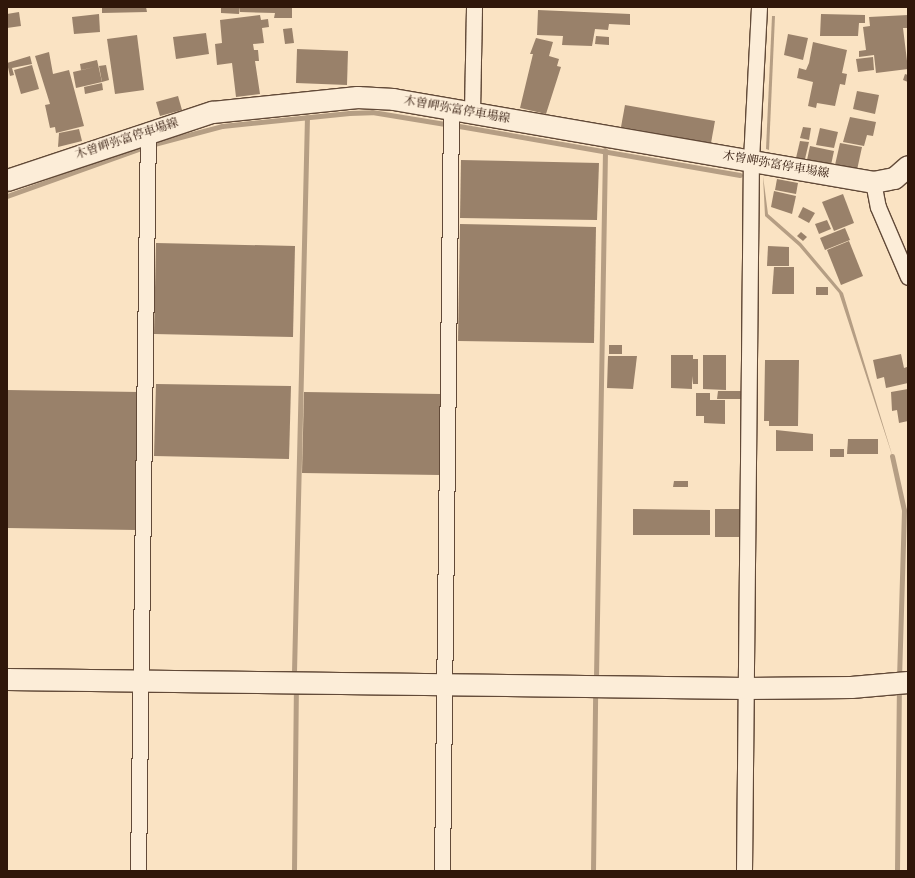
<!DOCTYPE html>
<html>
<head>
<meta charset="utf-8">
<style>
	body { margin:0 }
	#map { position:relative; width:915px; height:878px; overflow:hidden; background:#fae3c3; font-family:"IM FELL DW Pica","Noto Serif JP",serif }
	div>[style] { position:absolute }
	.water>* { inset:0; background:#b59e84 }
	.stream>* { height:5px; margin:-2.5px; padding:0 2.5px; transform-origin:2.5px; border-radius:2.5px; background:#b59e84 }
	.building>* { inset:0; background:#99816a }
	.roads { filter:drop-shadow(1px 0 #624a38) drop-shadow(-1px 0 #624a38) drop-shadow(0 1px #624a38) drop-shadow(0 -1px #624a38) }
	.street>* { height:15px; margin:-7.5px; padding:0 7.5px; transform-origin:7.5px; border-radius:7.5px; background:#fcedd8 }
	.secondary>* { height:21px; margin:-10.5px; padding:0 10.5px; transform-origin:10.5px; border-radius:10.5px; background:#fcedd8 }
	span { translate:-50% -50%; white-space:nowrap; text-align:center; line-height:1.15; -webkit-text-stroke:3px #fcedd8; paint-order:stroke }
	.street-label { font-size:12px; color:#30170a }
	.frame { position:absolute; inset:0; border:8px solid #30170a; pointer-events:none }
</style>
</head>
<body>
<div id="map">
	<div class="water">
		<i style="clip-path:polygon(772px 16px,775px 16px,769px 150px,766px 149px)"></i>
		<i style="clip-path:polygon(763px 176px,768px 214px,801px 243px,843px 293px,894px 461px,839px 293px,799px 246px,765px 216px)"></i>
	</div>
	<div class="stream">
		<i style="left:459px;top:126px;width:285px;rotate:9.9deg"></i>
		<i style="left:154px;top:144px;width:70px;rotate:-14.8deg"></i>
		<i style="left:222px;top:126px;width:128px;rotate:-5.8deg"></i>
		<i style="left:349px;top:113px;width:23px;rotate:-2deg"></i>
		<i style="left:372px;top:112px;width:74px;rotate:9.3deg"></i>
		<i style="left:7px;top:196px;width:142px;rotate:-19.7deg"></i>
		<i style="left:892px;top:456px;width:55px;rotate:77.5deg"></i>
		<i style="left:904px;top:510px;width:168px;rotate:91.7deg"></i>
		<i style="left:294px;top:672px;width:555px;rotate:-88.66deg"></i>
		<i style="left:596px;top:677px;width:527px;rotate:-89.02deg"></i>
		<i style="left:294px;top:871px;width:180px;rotate:-89.4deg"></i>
		<i style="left:593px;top:871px;width:174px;rotate:-89.3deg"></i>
		<i style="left:897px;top:871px;width:183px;rotate:-89.4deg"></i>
	</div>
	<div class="building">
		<i style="clip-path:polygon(102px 7px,146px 7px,147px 12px,102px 13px)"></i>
		<i style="clip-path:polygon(221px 7px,240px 7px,239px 14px,221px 13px)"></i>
		<i style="clip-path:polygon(240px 7px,292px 7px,292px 18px,274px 18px,275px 13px,240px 12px)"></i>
		<i style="clip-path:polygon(538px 10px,630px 14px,630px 25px,609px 24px,608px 30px,595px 29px,592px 46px,562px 45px,563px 36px,537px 35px)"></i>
		<i style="clip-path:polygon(19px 12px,21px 26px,7px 28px,7px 14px)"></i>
		<i style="clip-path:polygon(99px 14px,100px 32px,74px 34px,72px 17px)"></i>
		<i style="clip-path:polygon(821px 14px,865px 15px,865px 23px,859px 23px,858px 36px,820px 36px)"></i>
		<i style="clip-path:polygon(260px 15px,261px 20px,268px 19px,269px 27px,262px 28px,264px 43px,253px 44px,254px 50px,258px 50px,259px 61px,255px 61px,260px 94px,236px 97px,232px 63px,217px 65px,215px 44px,222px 43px,220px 20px)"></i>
		<i style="clip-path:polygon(908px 15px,908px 28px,903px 28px,908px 69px,876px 73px,874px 55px,859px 57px,859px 51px,866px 50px,863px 27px,870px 26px,869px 17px)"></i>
		<i style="clip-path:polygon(292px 28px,294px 43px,285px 44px,283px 29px)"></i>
		<i style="clip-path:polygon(206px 33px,209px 54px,176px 59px,173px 37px)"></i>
		<i style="clip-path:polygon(788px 34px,808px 38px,803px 60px,784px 55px)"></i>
		<i style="clip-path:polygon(137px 35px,144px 90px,115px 94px,107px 39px)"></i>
		<i style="clip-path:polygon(596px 36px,609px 37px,609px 45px,595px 44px)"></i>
		<i style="clip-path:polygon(536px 38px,553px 42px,549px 56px,559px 59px,557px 66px,561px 67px,546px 114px,520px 108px,533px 54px,530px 54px)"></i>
		<i style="clip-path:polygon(813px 42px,847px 50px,842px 73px,847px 74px,845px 85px,840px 84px,835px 106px,817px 103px,816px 108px,808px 106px,813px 82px,797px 78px,799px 68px,806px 70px,809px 63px)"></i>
		<i style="clip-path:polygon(297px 49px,348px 51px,347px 85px,296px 83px)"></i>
		<i style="clip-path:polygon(49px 52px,53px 74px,69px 70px,84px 126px,56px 133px,55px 127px,50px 128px,45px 105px,50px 104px,35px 56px)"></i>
		<i style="clip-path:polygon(30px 56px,32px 64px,12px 68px,14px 75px,10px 76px,7px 63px)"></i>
		<i style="clip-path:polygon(873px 57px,874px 70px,858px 72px,856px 59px)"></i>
		<i style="clip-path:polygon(97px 60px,102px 82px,76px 88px,73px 72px,95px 67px,81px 70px,80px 64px)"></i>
		<i style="clip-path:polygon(32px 65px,39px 89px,21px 94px,14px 70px)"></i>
		<i style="clip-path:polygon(106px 65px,109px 80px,102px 82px,99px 66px)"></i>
		<i style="clip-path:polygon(905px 74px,908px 75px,908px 82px,903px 80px)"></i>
		<i style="clip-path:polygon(102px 83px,103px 90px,85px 94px,84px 87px)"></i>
		<i style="clip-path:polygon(857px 91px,879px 95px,875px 114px,853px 109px)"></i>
		<i style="clip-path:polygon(178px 96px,182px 110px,160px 116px,156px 102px)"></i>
		<i style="clip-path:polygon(625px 105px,715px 121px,711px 143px,621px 127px)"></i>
		<i style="clip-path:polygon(850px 117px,876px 122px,873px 136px,867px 135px,864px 146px,843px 142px)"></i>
		<i style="clip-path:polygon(803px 127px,811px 128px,809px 140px,800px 138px)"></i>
		<i style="clip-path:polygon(820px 128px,838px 132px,834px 148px,816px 145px)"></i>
		<i style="clip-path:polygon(79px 129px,82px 141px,58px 147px,59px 133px)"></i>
		<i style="clip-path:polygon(800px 141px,809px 142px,805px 159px,796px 158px)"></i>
		<i style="clip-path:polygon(840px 143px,862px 147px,857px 170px,835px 165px)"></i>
		<i style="clip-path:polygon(810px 146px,834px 151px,831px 165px,807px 160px)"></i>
		<i style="clip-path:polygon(461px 160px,599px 163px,597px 220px,460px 218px)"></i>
		<i style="clip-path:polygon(777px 179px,798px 183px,796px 194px,775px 190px)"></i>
		<i style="clip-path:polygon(774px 191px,796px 196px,792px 214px,771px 207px)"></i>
		<i style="clip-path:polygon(843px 194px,854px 223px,834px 231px,822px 202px)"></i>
		<i style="clip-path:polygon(803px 207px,815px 213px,809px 223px,798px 217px)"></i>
		<i style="clip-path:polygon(827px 220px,831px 229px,819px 234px,815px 224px)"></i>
		<i style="clip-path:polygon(460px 224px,596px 227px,594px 343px,458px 341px)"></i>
		<i style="clip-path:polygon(845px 228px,850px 240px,825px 250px,820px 238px)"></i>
		<i style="clip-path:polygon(801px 232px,807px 237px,803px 241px,797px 236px)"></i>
		<i style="clip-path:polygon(849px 241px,863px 276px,841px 285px,827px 250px)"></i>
		<i style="clip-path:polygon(156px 243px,295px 246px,293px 337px,154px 334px)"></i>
		<i style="clip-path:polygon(768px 246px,789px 247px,789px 266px,767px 266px)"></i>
		<i style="clip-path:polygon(774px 267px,794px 267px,794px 294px,772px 294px)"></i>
		<i style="clip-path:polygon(816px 287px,828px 287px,828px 295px,816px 295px)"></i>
		<i style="clip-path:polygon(609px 345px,622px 345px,622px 354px,609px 354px)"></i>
		<i style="clip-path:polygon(901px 354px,904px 368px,907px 367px,908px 383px,886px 388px,884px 377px,877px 379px,873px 360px)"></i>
		<i style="clip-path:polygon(671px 355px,693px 355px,693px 359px,698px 359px,698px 384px,693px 384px,692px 376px,692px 389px,671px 388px)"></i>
		<i style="clip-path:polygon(703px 355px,726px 355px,726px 390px,703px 389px)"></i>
		<i style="clip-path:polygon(608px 356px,637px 356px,633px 389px,607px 388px)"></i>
		<i style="clip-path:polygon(765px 360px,799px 360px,798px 426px,769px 426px,769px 421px,764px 421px)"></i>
		<i style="clip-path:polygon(156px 384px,291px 386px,289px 459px,154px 456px)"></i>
		<i style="clip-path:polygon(908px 389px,908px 421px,899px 423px,897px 410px,892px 411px,891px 392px)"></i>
		<i style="clip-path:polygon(7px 390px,139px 392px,136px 530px,7px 528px)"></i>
		<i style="clip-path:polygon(718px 391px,741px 391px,741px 399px,717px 399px)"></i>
		<i style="clip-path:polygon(304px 392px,441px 394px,440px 475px,302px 473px)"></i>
		<i style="clip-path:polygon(696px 393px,710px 393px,710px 400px,725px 400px,725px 424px,704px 423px,704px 416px,696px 416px)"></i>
		<i style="clip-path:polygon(776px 430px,813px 434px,813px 451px,776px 451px)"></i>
		<i style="clip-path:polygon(848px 439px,878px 439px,878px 454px,847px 454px)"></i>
		<i style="clip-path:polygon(830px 449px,844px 449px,844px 457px,830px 457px)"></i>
		<i style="clip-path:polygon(674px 481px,688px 481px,688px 487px,673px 487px)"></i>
		<i style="clip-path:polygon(633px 509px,710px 510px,710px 535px,633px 535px)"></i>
		<i style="clip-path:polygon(715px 509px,740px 509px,740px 537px,715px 537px)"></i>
	</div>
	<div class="roads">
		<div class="street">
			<i style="left:472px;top:112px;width:105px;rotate:-88.9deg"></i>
			<i style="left:873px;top:182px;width:25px;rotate:79deg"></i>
			<i style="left:878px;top:207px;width:76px;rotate:66.8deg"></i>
			<i style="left:138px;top:871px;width:740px;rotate:-89.23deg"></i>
			<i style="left:442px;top:871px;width:763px;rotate:-89.32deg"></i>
			<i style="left:744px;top:871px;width:711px;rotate:-89.44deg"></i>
			<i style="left:751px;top:160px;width:153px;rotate:-87deg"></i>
		</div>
		<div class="secondary">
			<i style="left:7px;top:180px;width:216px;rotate:-18.4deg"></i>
			<i style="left:212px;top:112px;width:146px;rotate:-5.9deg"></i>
			<i style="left:357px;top:97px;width:36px;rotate:3deg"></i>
			<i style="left:393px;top:99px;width:487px;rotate:9.8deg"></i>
			<i style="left:873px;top:182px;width:21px;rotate:-11deg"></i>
			<i style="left:894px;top:178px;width:18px;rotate:-41deg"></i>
			<i style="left:7px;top:679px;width:738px;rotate:0.7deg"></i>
			<i style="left:745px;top:688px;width:106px;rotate:-0.5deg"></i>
			<i style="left:851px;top:687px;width:57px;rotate:-5deg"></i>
		</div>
	</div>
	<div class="street-label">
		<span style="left:457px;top:110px;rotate:10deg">木曽岬弥富停車場線</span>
		<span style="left:127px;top:139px;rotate:-18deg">木曽岬弥富停車場線</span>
		<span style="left:776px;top:165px;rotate:10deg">木曽岬弥富停車場線</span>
	</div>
	<div class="frame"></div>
</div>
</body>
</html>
